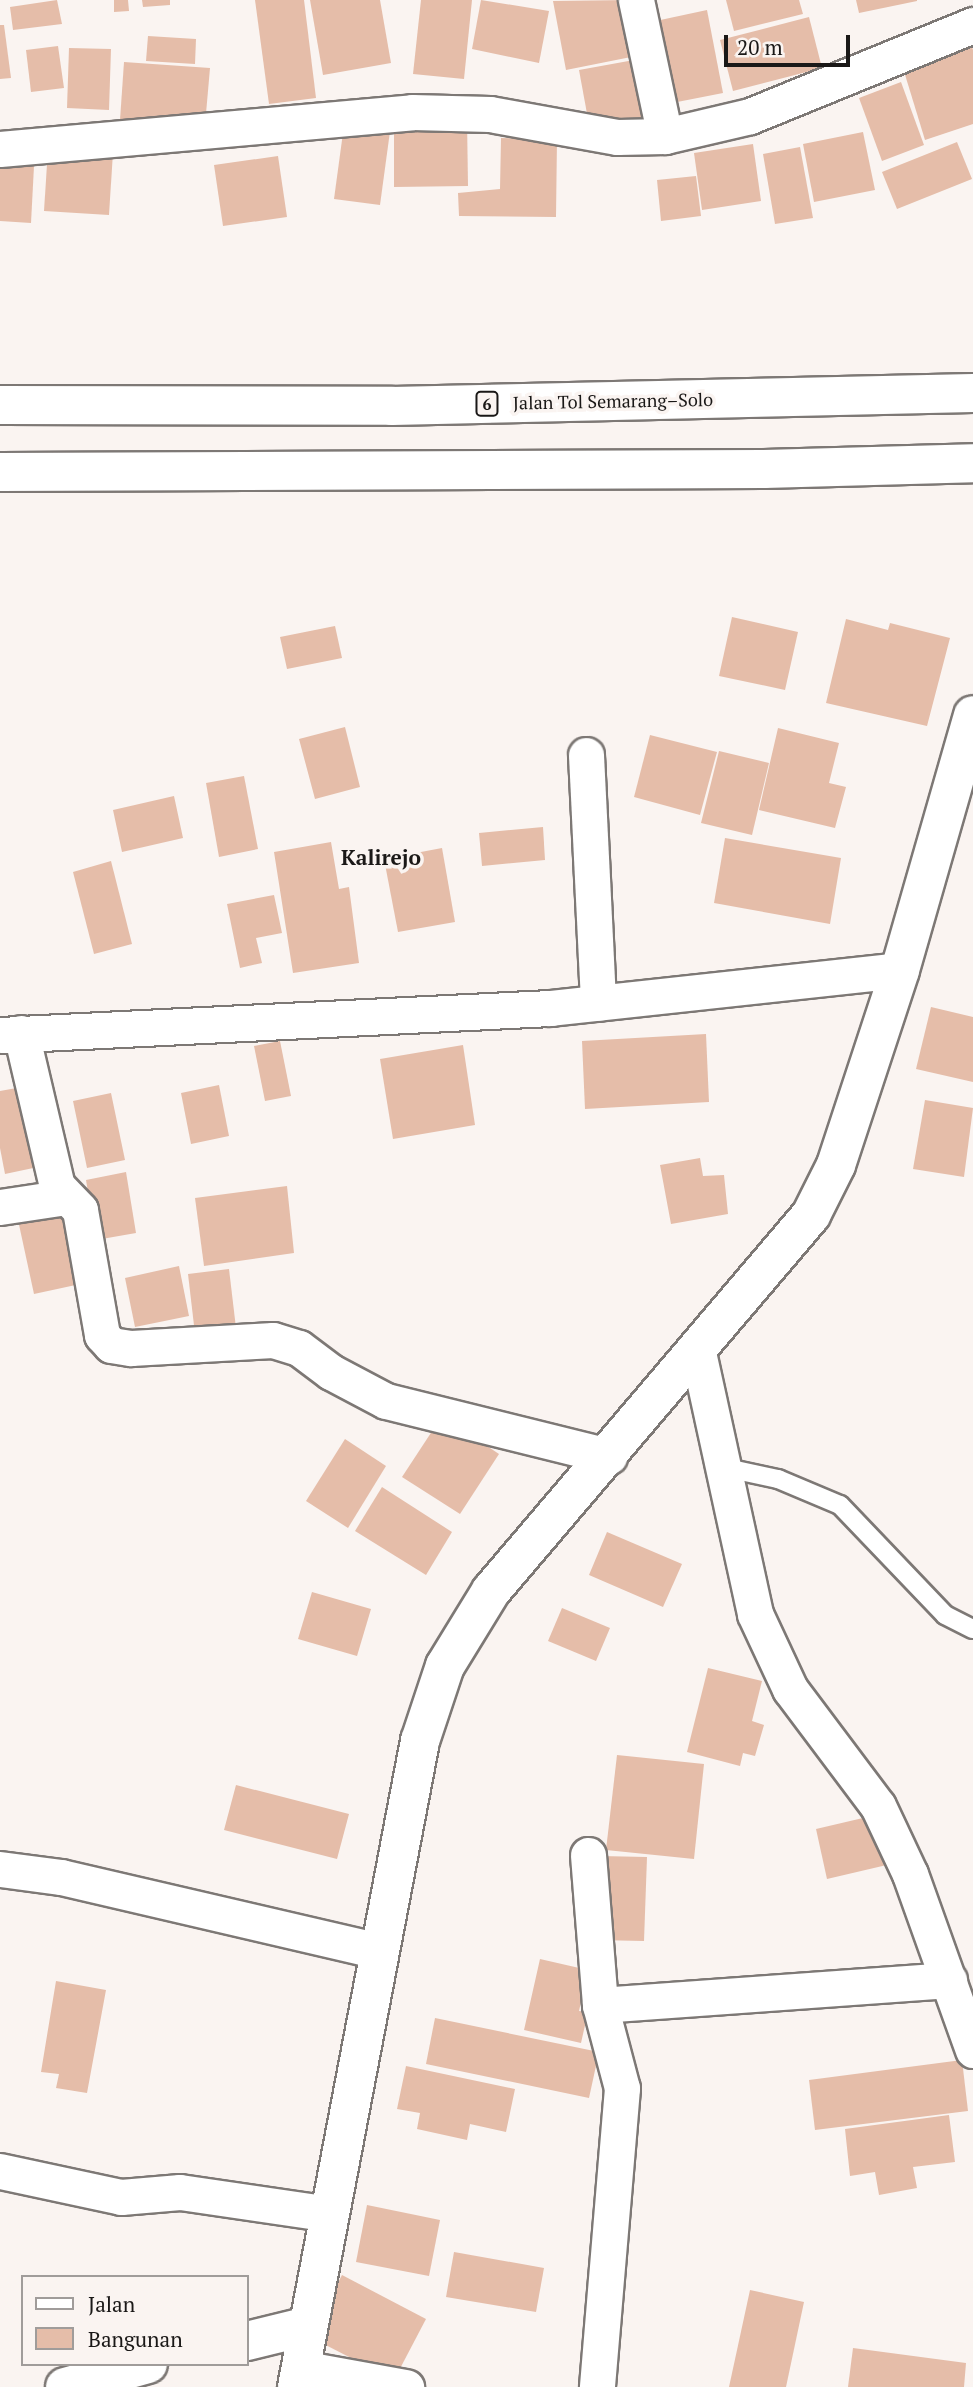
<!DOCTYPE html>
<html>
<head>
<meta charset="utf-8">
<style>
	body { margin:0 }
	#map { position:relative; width:973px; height:2387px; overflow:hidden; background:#faf4f1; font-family:"PT Serif",serif }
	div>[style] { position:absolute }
	.building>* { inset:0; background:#e5bda9 }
	.roads { filter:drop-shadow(2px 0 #7d7875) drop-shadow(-2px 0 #7d7875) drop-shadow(0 2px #7d7875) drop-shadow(0 -2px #7d7875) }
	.service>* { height:18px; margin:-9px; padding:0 9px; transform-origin:9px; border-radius:9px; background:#fff }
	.minor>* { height:35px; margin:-17.5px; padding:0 17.5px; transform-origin:17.5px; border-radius:17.5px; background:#fff }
	.tertiary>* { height:38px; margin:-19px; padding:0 19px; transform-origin:19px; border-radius:19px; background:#fff }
	.secondary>* { height:38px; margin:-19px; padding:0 19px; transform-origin:19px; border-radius:19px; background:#fff }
	.motorway>* { height:38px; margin:-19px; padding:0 19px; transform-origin:19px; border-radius:19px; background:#fff }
	span { translate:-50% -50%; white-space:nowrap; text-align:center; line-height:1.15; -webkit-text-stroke:7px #faf4f1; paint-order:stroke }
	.shield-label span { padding:2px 5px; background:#faf4f1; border:2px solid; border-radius:5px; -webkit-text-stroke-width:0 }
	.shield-label { font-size:16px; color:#1a1817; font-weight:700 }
	.street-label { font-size:18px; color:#1a1817 }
	.quarter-label { font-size:21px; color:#1a1817; font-weight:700 }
	.legend { position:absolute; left:21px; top:2275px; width:228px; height:91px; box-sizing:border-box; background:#faf4f1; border:2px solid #a09c9a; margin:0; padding:9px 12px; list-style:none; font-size:21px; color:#1a1817 }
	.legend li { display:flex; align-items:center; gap:14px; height:35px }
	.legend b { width:35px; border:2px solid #a09c9a }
	.scale { position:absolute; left:724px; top:35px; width:126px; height:32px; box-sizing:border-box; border:4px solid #1a1817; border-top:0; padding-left:9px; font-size:21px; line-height:24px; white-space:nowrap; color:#1a1817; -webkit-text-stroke:5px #faf4f1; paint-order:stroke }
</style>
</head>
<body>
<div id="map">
	<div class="building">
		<i style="clip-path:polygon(57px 0,62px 24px,13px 30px,10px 7px)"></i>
		<i style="clip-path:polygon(114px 0,128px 0,129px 11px,114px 12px)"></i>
		<i style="clip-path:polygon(142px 0,170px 0,170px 5px,143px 7px)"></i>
		<i style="clip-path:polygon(255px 0,304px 0,316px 98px,269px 104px)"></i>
		<i style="clip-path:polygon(310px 0,380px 0,391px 63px,323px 75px)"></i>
		<i style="clip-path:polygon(421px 0,472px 0,464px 79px,413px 74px)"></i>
		<i style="clip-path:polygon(481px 0,549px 11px,539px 63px,472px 49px)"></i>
		<i style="clip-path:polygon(631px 0,641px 55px,566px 70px,553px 1px)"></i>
		<i style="clip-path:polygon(726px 0,799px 0,803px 14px,734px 31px)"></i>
		<i style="clip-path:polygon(856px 0,917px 0,917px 1px,859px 13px)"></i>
		<i style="clip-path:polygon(707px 10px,723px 93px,667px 104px,651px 22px)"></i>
		<i style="clip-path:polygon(809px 17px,822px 68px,733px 91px,720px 40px)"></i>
		<i style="clip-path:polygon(0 25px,4px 25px,11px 78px,0 79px)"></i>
		<i style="clip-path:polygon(967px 32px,973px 50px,973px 124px,925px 140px,899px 55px)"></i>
		<i style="clip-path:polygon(148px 36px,196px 39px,195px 64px,146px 61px)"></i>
		<i style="clip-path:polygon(58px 46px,64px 88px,31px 92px,26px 50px)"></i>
		<i style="clip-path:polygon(69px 48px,111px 49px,109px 110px,67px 108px)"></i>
		<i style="clip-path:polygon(634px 60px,645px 121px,590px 130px,579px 70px)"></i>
		<i style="clip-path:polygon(124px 62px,210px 68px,205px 125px,120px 120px)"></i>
		<i style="clip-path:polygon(901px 82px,924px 145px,882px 161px,859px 98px)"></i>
		<i style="clip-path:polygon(345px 118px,391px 124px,380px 205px,334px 199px)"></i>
		<i style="clip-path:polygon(394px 119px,467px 119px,468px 186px,394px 187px)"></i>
		<i style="clip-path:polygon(863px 132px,875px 190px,814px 202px,803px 144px)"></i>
		<i style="clip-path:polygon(501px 138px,557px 139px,556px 217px,459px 216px,458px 193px,500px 189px)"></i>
		<i style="clip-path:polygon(957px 142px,972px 179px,897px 209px,882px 172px)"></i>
		<i style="clip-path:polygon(753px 144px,761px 201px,702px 210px,694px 153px)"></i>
		<i style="clip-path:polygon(800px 147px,813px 218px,775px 224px,763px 154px)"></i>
		<i style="clip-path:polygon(48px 149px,113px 152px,109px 215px,44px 211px)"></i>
		<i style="clip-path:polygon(278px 156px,287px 217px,223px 226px,214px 165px)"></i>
		<i style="clip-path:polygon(0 164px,34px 166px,31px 223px,0 221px)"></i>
		<i style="clip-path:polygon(696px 176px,701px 216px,661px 221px,657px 180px)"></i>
		<i style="clip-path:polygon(732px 617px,798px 632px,785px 690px,719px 676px)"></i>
		<i style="clip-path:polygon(846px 619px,888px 630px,890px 623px,950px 638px,927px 726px,826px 703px)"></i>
		<i style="clip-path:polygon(335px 626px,342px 658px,287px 669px,280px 637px)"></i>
		<i style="clip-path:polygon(345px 727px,360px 787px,315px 799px,299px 739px)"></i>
		<i style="clip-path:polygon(778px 728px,839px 743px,829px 783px,846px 787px,835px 828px,759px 810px)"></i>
		<i style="clip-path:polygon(650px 735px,717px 752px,700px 815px,634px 797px)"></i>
		<i style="clip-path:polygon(719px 751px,769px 763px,752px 835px,701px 823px)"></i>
		<i style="clip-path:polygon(244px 776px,258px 849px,219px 857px,206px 783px)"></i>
		<i style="clip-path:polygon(174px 796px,183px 838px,122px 852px,113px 810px)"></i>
		<i style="clip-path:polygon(543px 827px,545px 860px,482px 866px,479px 833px)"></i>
		<i style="clip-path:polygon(725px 838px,841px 858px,830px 924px,714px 903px)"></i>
		<i style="clip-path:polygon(331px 842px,339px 889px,349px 887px,359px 963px,293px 973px,274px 852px)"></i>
		<i style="clip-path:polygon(442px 848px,455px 922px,398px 932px,384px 859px)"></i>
		<i style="clip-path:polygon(111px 861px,132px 944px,94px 954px,73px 872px)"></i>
		<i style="clip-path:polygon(274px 895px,282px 933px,256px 938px,262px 963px,240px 968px,227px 904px)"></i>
		<i style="clip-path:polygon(931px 1007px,973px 1017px,973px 1082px,916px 1069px)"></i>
		<i style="clip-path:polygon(706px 1034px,709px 1102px,585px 1109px,582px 1041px)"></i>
		<i style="clip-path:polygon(280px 1041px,291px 1096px,265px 1101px,254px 1046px)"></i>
		<i style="clip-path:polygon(463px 1045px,475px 1125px,393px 1139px,380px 1059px)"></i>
		<i style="clip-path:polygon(219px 1085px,229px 1136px,191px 1144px,181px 1093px)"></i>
		<i style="clip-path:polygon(22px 1087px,38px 1167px,5px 1174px,0 1148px,0 1091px)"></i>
		<i style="clip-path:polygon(111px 1093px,125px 1160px,87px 1168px,73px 1101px)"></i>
		<i style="clip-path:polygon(925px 1100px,973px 1108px,964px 1177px,913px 1169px)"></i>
		<i style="clip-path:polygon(700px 1158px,703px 1176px,724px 1175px,728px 1214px,671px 1224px,660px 1165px)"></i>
		<i style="clip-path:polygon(126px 1172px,136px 1233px,96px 1240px,86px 1180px)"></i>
		<i style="clip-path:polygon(287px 1186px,294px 1253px,204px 1266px,195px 1198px)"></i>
		<i style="clip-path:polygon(69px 1209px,85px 1283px,34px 1294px,18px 1220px)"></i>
		<i style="clip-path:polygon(179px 1266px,189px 1316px,135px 1327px,125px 1278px)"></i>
		<i style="clip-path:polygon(229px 1269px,236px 1328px,195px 1334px,188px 1274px)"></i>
		<i style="clip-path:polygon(442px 1416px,499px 1454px,460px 1514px,402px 1477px)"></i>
		<i style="clip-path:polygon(345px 1439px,386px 1466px,348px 1528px,306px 1501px)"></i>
		<i style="clip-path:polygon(382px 1487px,452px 1532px,426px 1575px,355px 1531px)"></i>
		<i style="clip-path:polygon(607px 1532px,682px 1564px,663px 1607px,589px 1575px)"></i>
		<i style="clip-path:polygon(312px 1592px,371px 1609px,357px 1656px,298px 1639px)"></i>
		<i style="clip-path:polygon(562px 1608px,610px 1628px,596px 1661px,548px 1641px)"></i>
		<i style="clip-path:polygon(708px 1668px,762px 1681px,752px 1721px,764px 1725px,755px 1756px,743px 1753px,740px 1766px,687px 1752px)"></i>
		<i style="clip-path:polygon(617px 1755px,704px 1764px,694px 1859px,606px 1850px)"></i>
		<i style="clip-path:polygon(236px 1785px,349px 1814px,337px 1859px,224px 1830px)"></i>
		<i style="clip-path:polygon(880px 1814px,891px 1864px,827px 1879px,816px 1829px)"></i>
		<i style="clip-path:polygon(600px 1856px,647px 1857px,644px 1941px,596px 1940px)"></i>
		<i style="clip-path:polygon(540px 1959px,588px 1970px,579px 2011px,588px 2012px,581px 2043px,524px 2030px)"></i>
		<i style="clip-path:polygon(56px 1981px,106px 1990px,87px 2093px,56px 2088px,59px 2074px,41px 2072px)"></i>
		<i style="clip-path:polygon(435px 2018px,599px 2052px,589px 2098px,426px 2064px)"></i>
		<i style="clip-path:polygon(962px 2060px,968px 2111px,815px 2130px,809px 2080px)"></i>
		<i style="clip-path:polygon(406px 2066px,515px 2089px,506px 2132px,470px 2124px,467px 2140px,417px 2129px,420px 2113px,397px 2109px)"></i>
		<i style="clip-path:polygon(949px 2115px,955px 2162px,913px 2167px,917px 2188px,879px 2195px,875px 2172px,850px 2176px,845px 2129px)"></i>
		<i style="clip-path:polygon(367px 2205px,440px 2220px,429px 2276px,356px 2262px)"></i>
		<i style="clip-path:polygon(454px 2252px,544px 2268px,536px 2312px,446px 2297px)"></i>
		<i style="clip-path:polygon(342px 2275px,426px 2319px,394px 2380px,310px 2337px)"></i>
		<i style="clip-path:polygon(750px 2290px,804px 2302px,786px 2387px,729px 2387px)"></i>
		<i style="clip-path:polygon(853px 2348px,966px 2363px,964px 2387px,848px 2387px)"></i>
	</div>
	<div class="roads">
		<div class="service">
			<i style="left:722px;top:1467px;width:57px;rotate:12.1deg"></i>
			<i style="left:778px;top:1479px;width:67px;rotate:22.8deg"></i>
			<i style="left:840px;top:1505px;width:152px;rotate:46.3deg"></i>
			<i style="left:945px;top:1615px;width:31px;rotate:27deg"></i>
		</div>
		<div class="minor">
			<i style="left:636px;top:0;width:139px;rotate:78deg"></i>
			<i style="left:0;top:149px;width:414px;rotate:-5.1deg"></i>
			<i style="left:412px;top:112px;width:78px;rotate:1.5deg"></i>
			<i style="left:490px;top:114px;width:129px;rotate:10.3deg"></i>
			<i style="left:617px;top:137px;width:48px;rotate:-1.2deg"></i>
			<i style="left:665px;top:136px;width:87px;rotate:-13.2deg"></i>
			<i style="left:750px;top:116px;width:241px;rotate:-22.2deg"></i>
			<i style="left:586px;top:755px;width:248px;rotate:87.2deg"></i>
			<i style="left:21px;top:1033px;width:157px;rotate:76.8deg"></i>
			<i style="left:57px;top:1186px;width:33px;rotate:46deg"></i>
			<i style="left:80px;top:1210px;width:127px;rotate:80deg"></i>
			<i style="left:102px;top:1335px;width:13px;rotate:48deg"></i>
			<i style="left:111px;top:1345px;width:20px;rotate:9deg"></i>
			<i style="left:131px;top:1348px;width:142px;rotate:-3.2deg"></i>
			<i style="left:273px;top:1340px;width:27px;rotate:17deg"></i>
			<i style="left:299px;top:1348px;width:40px;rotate:37deg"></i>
			<i style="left:331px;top:1372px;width:62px;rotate:27.8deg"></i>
			<i style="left:386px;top:1401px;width:230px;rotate:13.9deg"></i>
			<i style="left:0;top:1035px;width:551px;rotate:-2.81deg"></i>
			<i style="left:550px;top:1008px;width:352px;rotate:-6.2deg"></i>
			<i style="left:0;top:1207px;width:67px;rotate:-8.6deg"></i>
			<i style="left:698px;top:1352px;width:268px;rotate:77.7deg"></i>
			<i style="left:755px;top:1614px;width:83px;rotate:65deg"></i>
			<i style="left:790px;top:1689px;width:146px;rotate:53.1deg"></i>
			<i style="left:878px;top:1806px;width:75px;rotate:64.8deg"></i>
			<i style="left:910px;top:1874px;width:187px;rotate:70.3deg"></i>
			<i style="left:588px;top:1855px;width:150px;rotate:85.4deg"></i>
			<i style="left:600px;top:2005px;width:86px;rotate:75.2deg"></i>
			<i style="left:622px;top:2088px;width:300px;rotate:94.8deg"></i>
			<i style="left:0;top:1869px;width:62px;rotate:7.5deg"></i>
			<i style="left:61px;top:1877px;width:326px;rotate:13.1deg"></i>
			<i style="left:600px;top:2005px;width:350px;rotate:-4.1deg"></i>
			<i style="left:0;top:2171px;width:124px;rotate:12.1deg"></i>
			<i style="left:121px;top:2197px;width:59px;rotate:-4.8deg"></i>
			<i style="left:180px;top:2192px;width:152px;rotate:8.3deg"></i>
			<i style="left:300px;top:2368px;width:108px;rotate:10.2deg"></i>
		</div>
		<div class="tertiary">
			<i style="left:247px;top:2341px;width:63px;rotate:-13.8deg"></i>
			<i style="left:65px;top:2387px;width:86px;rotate:-15.5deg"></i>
		</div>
		<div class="secondary">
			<i style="left:297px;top:2387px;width:658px;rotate:-79.22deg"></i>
			<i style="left:420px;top:1741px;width:79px;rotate:-71.6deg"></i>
			<i style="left:445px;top:1666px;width:88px;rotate:-58.5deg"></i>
			<i style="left:491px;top:1591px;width:494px;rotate:-49.6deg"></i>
			<i style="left:811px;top:1215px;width:56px;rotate:-63.4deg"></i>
			<i style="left:836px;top:1165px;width:205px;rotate:-71.8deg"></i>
			<i style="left:900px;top:970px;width:265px;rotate:-74deg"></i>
		</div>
		<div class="motorway">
			<i style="left:0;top:405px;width:392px;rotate:0.1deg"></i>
			<i style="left:392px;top:406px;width:581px;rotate:-1.28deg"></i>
			<i style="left:0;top:472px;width:764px;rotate:-0.22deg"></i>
			<i style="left:764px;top:469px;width:209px;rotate:-1.6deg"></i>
		</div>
	</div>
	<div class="shield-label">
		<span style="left:487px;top:404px">6</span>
	</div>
	<div class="street-label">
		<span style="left:613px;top:401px;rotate:-1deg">Jalan Tol Semarang–Solo</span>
	</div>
	<div class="quarter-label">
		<span style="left:381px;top:857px">Kalirejo</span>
	</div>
	<ul class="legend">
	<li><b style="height:9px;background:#fff"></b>Jalan</li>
	<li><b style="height:19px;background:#e5bda9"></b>Bangunan</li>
	</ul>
	<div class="scale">20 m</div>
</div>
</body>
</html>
